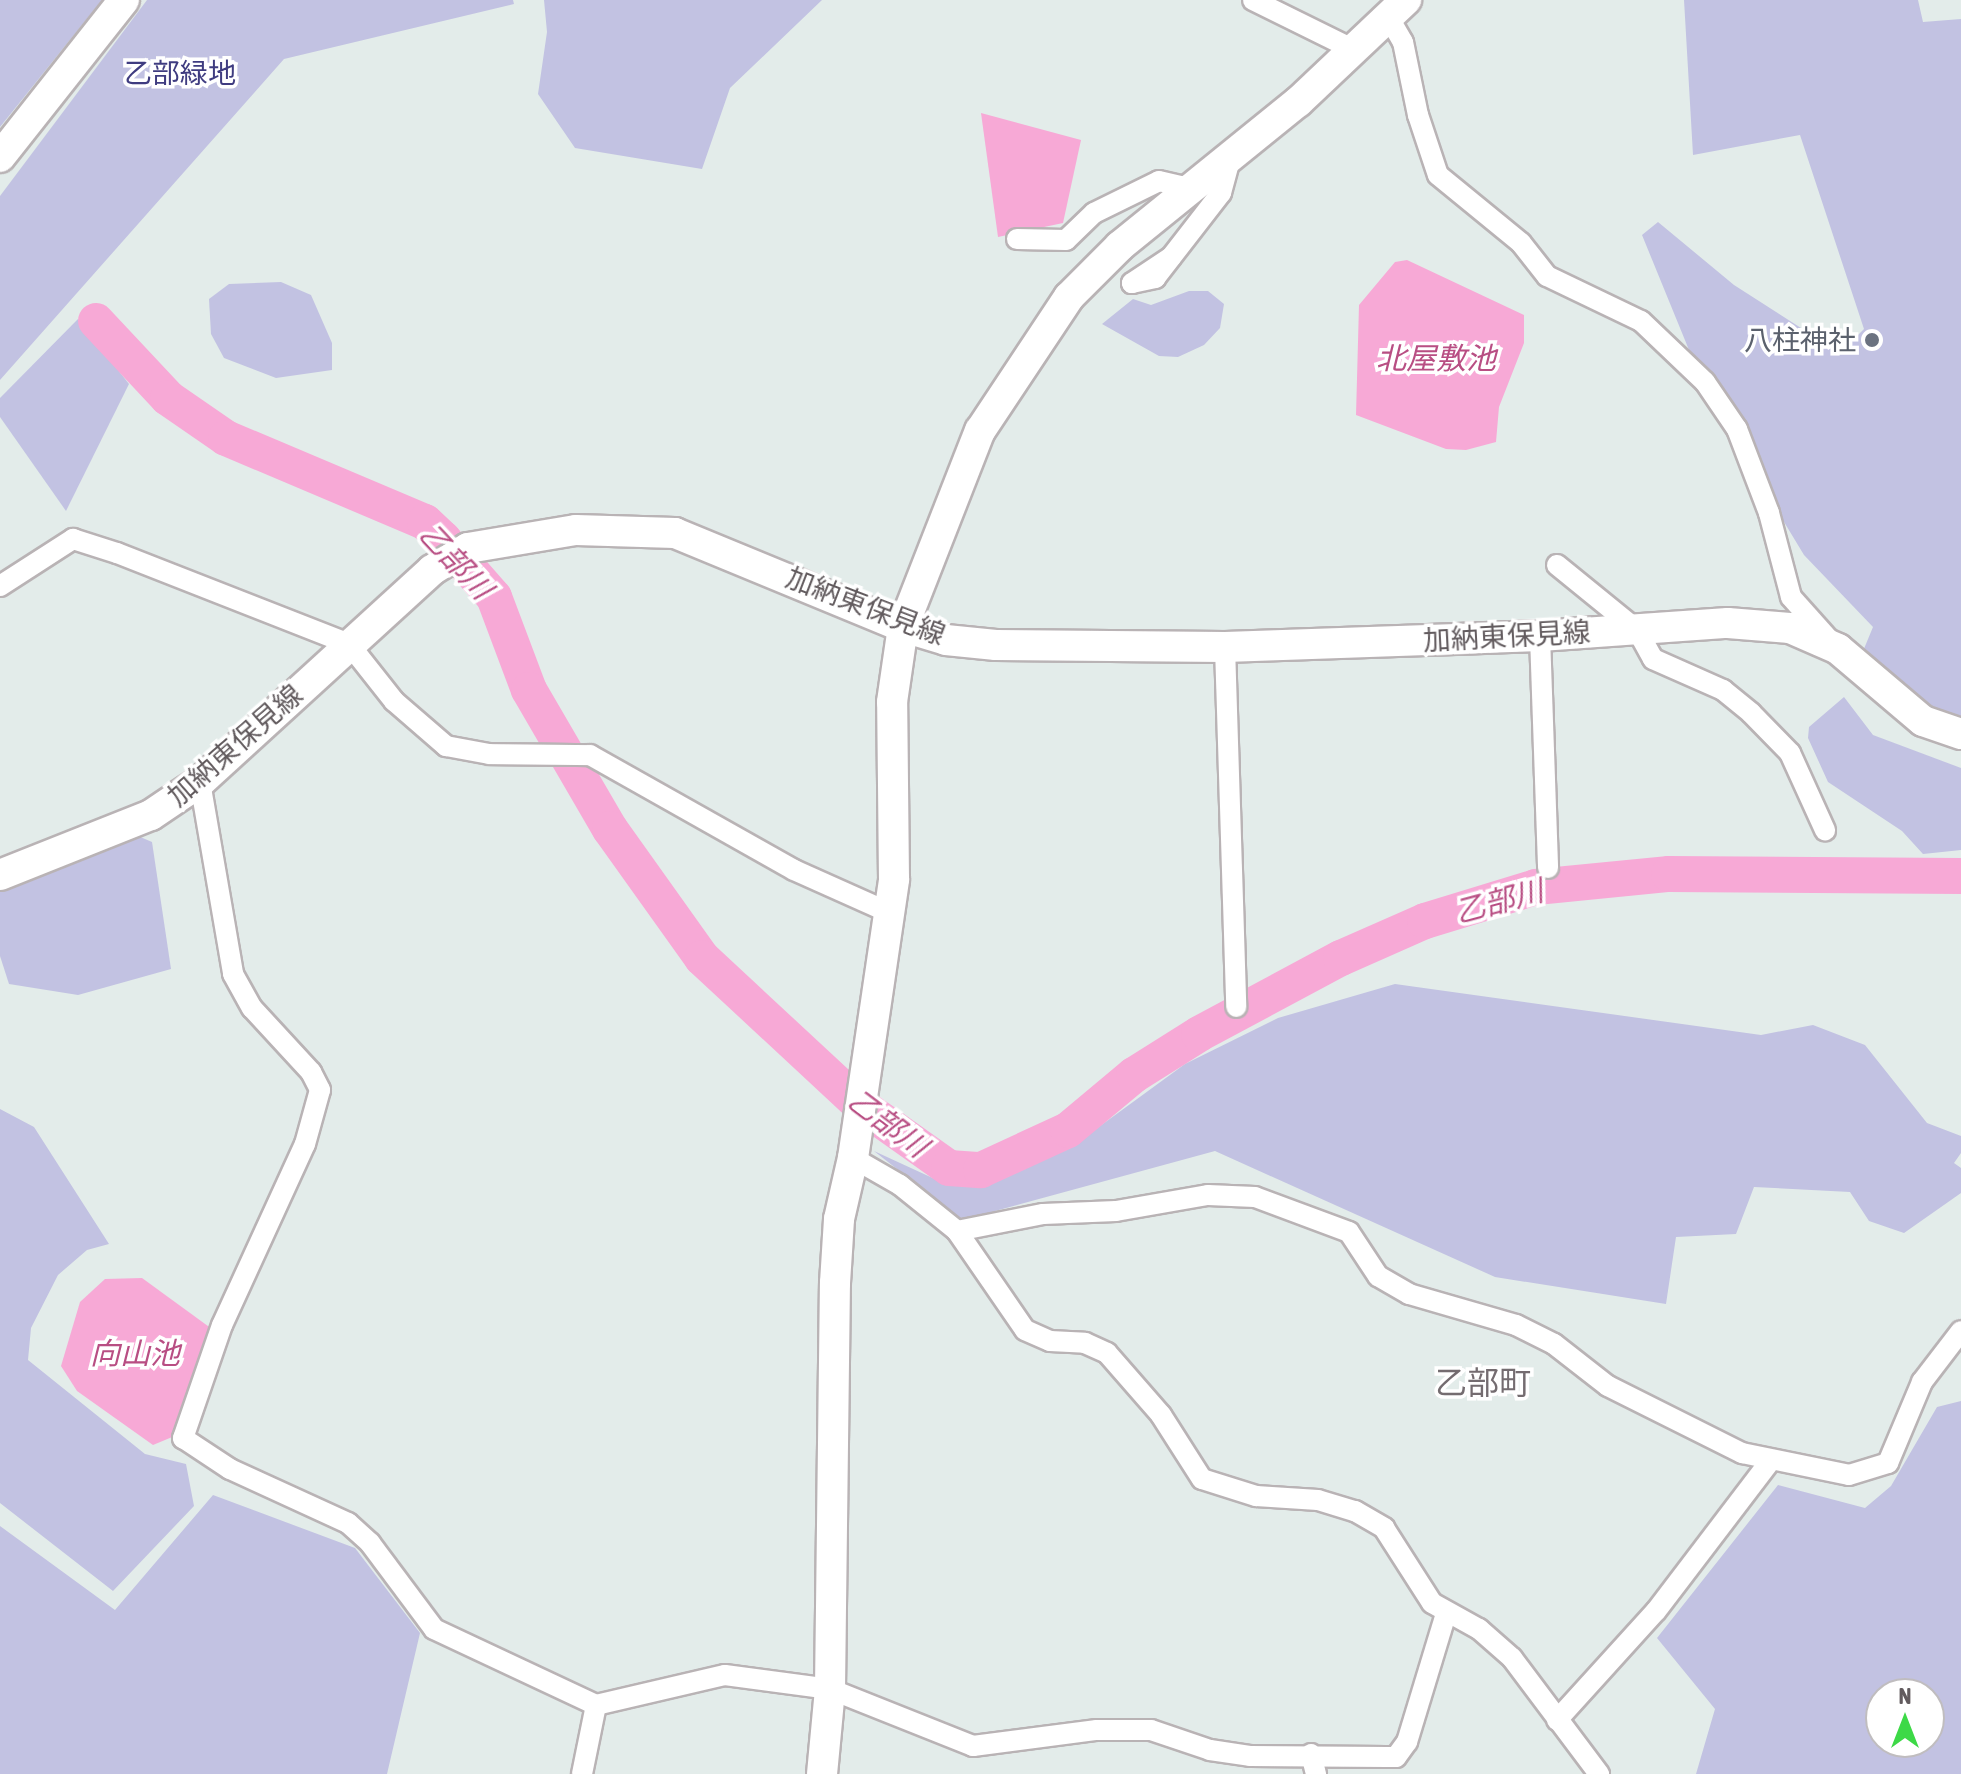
<!DOCTYPE html>
<html>
<head>
<meta charset="utf-8">
<style>
	body { margin:0 }
	#map { position:relative; width:1961px; height:1774px; overflow:hidden; background:#e3ecea; font-family:"Asap Condensed","Noto Sans JP",sans-serif }
	div>[style] { position:absolute }
	.green>* { inset:0; background:#c2c2e2 }
	.water>* { inset:0; background:#f7a9d6 }
	.river>* { height:36px; margin:-18px; padding:0 18px; transform-origin:18px; border-radius:18px; background:#f7a9d6 }
	.roads { filter:drop-shadow(2px 0 #b9b3b5) drop-shadow(-2px 0 #b9b3b5) drop-shadow(0 2px #b9b3b5) drop-shadow(0 -2px #b9b3b5) }
	.street>* { height:20px; margin:-10px; padding:0 10px; transform-origin:10px; border-radius:10px; background:#fff }
	.secondary>* { height:30px; margin:-15px; padding:0 15px; transform-origin:15px; border-radius:15px; background:#fff }
	.dots>* { width:22px; height:22px; translate:-50% -50%; box-sizing:border-box; border:4px solid #fff; border-radius:50% }
	span { translate:-50% -50%; white-space:nowrap; text-align:center; line-height:1.15; -webkit-text-stroke:7px #fff; paint-order:stroke }
	.park-label { font-size:28px; color:#3f3c80 }
	.worship-label { font-size:28px; color:#5b616d }
	.right { translate:-100% -50%; text-align:right }
	.street-label { font-size:28px; color:#625b5e }
	.water-label { font-size:30px; color:#b84e83; font-style:italic }
	.quarter-label { font-size:32px; color:#746c70 }
	.north { position:absolute; left:1865px; top:1678px; width:80px; height:80px; box-sizing:border-box; background:#fff; border:2px solid #c0bdbf; border-radius:50%; rotate:0deg; font-size:22px; font-weight:700; line-height:32px; text-align:center; color:#625b5e }
	.north::after { content:''; display:block; margin:auto; width:28px; height:36px; background:#3dd947; clip-path:polygon(50% 0,100% 100%,50% 72%,0 100%) }
</style>
</head>
<body>
<div id="map">
	<div class="green">
		<i style="clip-path:polygon(0 0,102px 0,0 127px)"></i>
		<i style="clip-path:polygon(147px 0,513px 0,514px 4px,284px 59px,0 380px,0 196px)"></i>
		<i style="clip-path:polygon(544px 0,822px 0,730px 88px,702px 169px,575px 148px,538px 94px,547px 32px)"></i>
		<i style="clip-path:polygon(1684px 0,1918px 0,1923px 22px,1961px 19px,1961px 723px,1932px 713px,1861px 656px,1873px 627px,1804px 555px,1744px 456px,1698px 372px,1642px 235px,1658px 222px,1734px 285px,1840px 353px,1864px 329px,1800px 135px,1693px 155px)"></i>
		<i style="clip-path:polygon(281px 282px,311px 295px,332px 343px,332px 370px,276px 378px,224px 358px,211px 334px,209px 299px,229px 284px)"></i>
		<i style="clip-path:polygon(1189px 291px,1208px 291px,1224px 304px,1220px 328px,1204px 345px,1178px 357px,1159px 356px,1102px 324px,1133px 299px,1151px 305px)"></i>
		<i style="clip-path:polygon(78px 319px,129px 384px,66px 511px,0 417px,0 398px)"></i>
		<i style="clip-path:polygon(1844px 697px,1873px 735px,1961px 768px,1961px 850px,1923px 854px,1902px 831px,1828px 782px,1808px 738px,1809px 727px)"></i>
		<i style="clip-path:polygon(138px 836px,152px 842px,171px 969px,78px 995px,9px 984px,0 956px,0 887px)"></i>
		<i style="clip-path:polygon(1395px 984px,1761px 1035px,1813px 1025px,1865px 1045px,1927px 1123px,1961px 1136px,1961px 1153px,1954px 1163px,1961px 1168px,1961px 1193px,1904px 1233px,1869px 1221px,1850px 1192px,1754px 1187px,1736px 1234px,1676px 1237px,1666px 1304px,1495px 1277px,1215px 1151px,962px 1220px,874px 1151px,950px 1186px,991px 1182px,1096px 1129px,1185px 1064px,1278px 1018px)"></i>
		<i style="clip-path:polygon(0 1109px,34px 1127px,109px 1244px,87px 1250px,58px 1275px,31px 1328px,28px 1360px,145px 1454px,186px 1464px,194px 1506px,113px 1591px,0 1503px)"></i>
		<i style="clip-path:polygon(evenodd,1961px 1401px,1961px 1774px,1696px 1774px,1715px 1709px,1657px 1638px,1778px 1485px,1865px 1508px,1891px 1486px,1937px 1407px,1961px 1401px,1881px 1694px,1929px 1694px,1929px 1742px,1881px 1742px,1881px 1694px)"></i>
		<i style="clip-path:polygon(213px 1495px,355px 1548px,420px 1633px,387px 1774px,0 1774px,0 1526px,115px 1610px)"></i>
	</div>
	<div class="water">
		<i style="clip-path:polygon(981px 113px,1081px 140px,1063px 223px,998px 237px)"></i>
		<i style="clip-path:polygon(1407px 260px,1524px 315px,1524px 343px,1499px 407px,1496px 442px,1466px 450px,1446px 449px,1356px 415px,1359px 305px,1395px 262px)"></i>
		<i style="clip-path:polygon(142px 1278px,212px 1329px,177px 1435px,153px 1445px,77px 1391px,61px 1366px,80px 1302px,105px 1279px)"></i>
	</div>
	<div class="river">
		<i style="left:96px;top:321px;width:105px;rotate:46.9deg"></i>
		<i style="left:168px;top:398px;width:70px;rotate:34.6deg"></i>
		<i style="left:226px;top:438px;width:216px;rotate:22.9deg"></i>
		<i style="left:425px;top:522px;width:25px;rotate:43deg"></i>
		<i style="left:443px;top:539px;width:77px;rotate:48.7deg"></i>
		<i style="left:494px;top:597px;width:99px;rotate:69.4deg"></i>
		<i style="left:529px;top:690px;width:161px;rotate:59.8deg"></i>
		<i style="left:610px;top:829px;width:158px;rotate:54.5deg"></i>
		<i style="left:702px;top:958px;width:216px;rotate:42.9deg"></i>
		<i style="left:860px;top:1105px;width:109px;rotate:35.3deg"></i>
		<i style="left:949px;top:1168px;width:32px;rotate:4deg"></i>
		<i style="left:981px;top:1170px;width:96px;rotate:-24.7deg"></i>
		<i style="left:1068px;top:1130px;width:86px;rotate:-39.8deg"></i>
		<i style="left:1134px;top:1075px;width:77px;rotate:-32.2deg"></i>
		<i style="left:1199px;top:1034px;width:161px;rotate:-28.2deg"></i>
		<i style="left:1341px;top:958px;width:92px;rotate:-23.8deg"></i>
		<i style="left:1425px;top:921px;width:116px;rotate:-17deg"></i>
		<i style="left:1536px;top:887px;width:134px;rotate:-5.6deg"></i>
		<i style="left:1669px;top:874px;width:292px;rotate:0.4deg"></i>
	</div>
	<div class="roads">
		<div class="street">
			<i style="left:1253px;top:0;width:113px;rotate:26.3deg"></i>
			<i style="left:1389px;top:18px;width:28px;rotate:60deg"></i>
			<i style="left:1403px;top:42px;width:75px;rotate:78.4deg"></i>
			<i style="left:1418px;top:115px;width:63px;rotate:71.6deg"></i>
			<i style="left:1438px;top:175px;width:107px;rotate:39.3deg"></i>
			<i style="left:1521px;top:243px;width:42px;rotate:51.8deg"></i>
			<i style="left:1547px;top:276px;width:104px;rotate:25.6deg"></i>
			<i style="left:1641px;top:321px;width:88px;rotate:43.6deg"></i>
			<i style="left:1705px;top:382px;width:57px;rotate:55.8deg"></i>
			<i style="left:1737px;top:429px;width:90px;rotate:69.1deg"></i>
			<i style="left:1769px;top:513px;width:87px;rotate:75.3deg"></i>
			<i style="left:1791px;top:597px;width:62px;rotate:48.3deg"></i>
			<i style="left:1017px;top:239px;width:49px;rotate:1.2deg"></i>
			<i style="left:1066px;top:240px;width:39px;rotate:-44deg"></i>
			<i style="left:1094px;top:213px;width:72px;rotate:-26.2deg"></i>
			<i style="left:1159px;top:181px;width:31px;rotate:13deg"></i>
			<i style="left:1171px;top:257px;width:47px;rotate:146.3deg"></i>
			<i style="left:1132px;top:283px;width:24px;rotate:-12deg"></i>
			<i style="left:1155px;top:278px;width:108px;rotate:-52.2deg"></i>
			<i style="left:1221px;top:193px;width:34px;rotate:-75deg"></i>
			<i style="left:1557px;top:565px;width:103px;rotate:39.1deg"></i>
			<i style="left:1637px;top:630px;width:33px;rotate:61deg"></i>
			<i style="left:1653px;top:659px;width:77px;rotate:23.9deg"></i>
			<i style="left:1723px;top:690px;width:36px;rotate:39deg"></i>
			<i style="left:1751px;top:713px;width:56px;rotate:45.7deg"></i>
			<i style="left:1790px;top:753px;width:85px;rotate:65.6deg"></i>
			<i style="left:0;top:586px;width:87px;rotate:-32.8deg"></i>
			<i style="left:73px;top:539px;width:46px;rotate:17.7deg"></i>
			<i style="left:117px;top:553px;width:249px;rotate:21.4deg"></i>
			<i style="left:349px;top:644px;width:73px;rotate:51.7deg"></i>
			<i style="left:394px;top:701px;width:69px;rotate:40.9deg"></i>
			<i style="left:446px;top:746px;width:44px;rotate:10.5deg"></i>
			<i style="left:489px;top:754px;width:101px;rotate:0.6deg"></i>
			<i style="left:590px;top:755px;width:234px;rotate:29.4deg"></i>
			<i style="left:794px;top:870px;width:105px;rotate:24.1deg"></i>
			<i style="left:1540px;top:636px;width:232px;rotate:88deg"></i>
			<i style="left:1225px;top:647px;width:360px;rotate:88.2deg"></i>
			<i style="left:200px;top:782px;width:195px;rotate:80.2deg"></i>
			<i style="left:233px;top:974px;width:39px;rotate:61deg"></i>
			<i style="left:252px;top:1008px;width:87px;rotate:47.3deg"></i>
			<i style="left:311px;top:1072px;width:20px;rotate:63deg"></i>
			<i style="left:320px;top:1090px;width:56px;rotate:105.5deg"></i>
			<i style="left:305px;top:1144px;width:199px;rotate:114.6deg"></i>
			<i style="left:222px;top:1325px;width:120px;rotate:109deg"></i>
			<i style="left:183px;top:1438px;width:56px;rotate:33.4deg"></i>
			<i style="left:230px;top:1469px;width:130px;rotate:24.6deg"></i>
			<i style="left:348px;top:1523px;width:30px;rotate:42deg"></i>
			<i style="left:370px;top:1543px;width:107px;rotate:53.3deg"></i>
			<i style="left:434px;top:1629px;width:179px;rotate:25.1deg"></i>
			<i style="left:596px;top:1705px;width:132px;rotate:-13.1deg"></i>
			<i style="left:725px;top:1675px;width:106px;rotate:7.6deg"></i>
			<i style="left:830px;top:1689px;width:154px;rotate:21.7deg"></i>
			<i style="left:973px;top:1746px;width:125px;rotate:-7.4deg"></i>
			<i style="left:1097px;top:1730px;width:54px"></i>
			<i style="left:1151px;top:1730px;width:62px;rotate:18.7deg"></i>
			<i style="left:1210px;top:1750px;width:40px;rotate:8.5deg"></i>
			<i style="left:1250px;top:1756px;width:137px;rotate:0.4deg"></i>
			<i style="left:1387px;top:1757px;width:9px"></i>
			<i style="left:1396px;top:1757px;width:19px;rotate:-54deg"></i>
			<i style="left:1407px;top:1742px;width:134px;rotate:-73.1deg"></i>
			<i style="left:853px;top:1158px;width:54px;rotate:29.9deg"></i>
			<i style="left:900px;top:1185px;width:73px;rotate:38.9deg"></i>
			<i style="left:957px;top:1231px;width:120px;rotate:55.5deg"></i>
			<i style="left:1025px;top:1330px;width:27px;rotate:24deg"></i>
			<i style="left:1050px;top:1341px;width:35px;rotate:3deg"></i>
			<i style="left:1085px;top:1343px;width:24px;rotate:24deg"></i>
			<i style="left:1107px;top:1353px;width:82px;rotate:48.9deg"></i>
			<i style="left:1161px;top:1415px;width:76px;rotate:57.4deg"></i>
			<i style="left:1202px;top:1479px;width:57px;rotate:17.5deg"></i>
			<i style="left:1256px;top:1496px;width:62px;rotate:3.7deg"></i>
			<i style="left:1318px;top:1500px;width:39px;rotate:17deg"></i>
			<i style="left:1355px;top:1511px;width:34px;rotate:30deg"></i>
			<i style="left:1384px;top:1528px;width:89px;rotate:57.4deg"></i>
			<i style="left:1432px;top:1603px;width:54px;rotate:29deg"></i>
			<i style="left:1479px;top:1629px;width:44px;rotate:41.3deg"></i>
			<i style="left:1512px;top:1658px;width:145px;rotate:53.1deg"></i>
			<i style="left:957px;top:1231px;width:88px;rotate:-11.2deg"></i>
			<i style="left:1043px;top:1214px;width:73px;rotate:-2.4deg"></i>
			<i style="left:1116px;top:1211px;width:93px;rotate:-9.9deg"></i>
			<i style="left:1208px;top:1195px;width:47px;rotate:2.4deg"></i>
			<i style="left:1255px;top:1197px;width:100px;rotate:20.4deg"></i>
			<i style="left:1349px;top:1232px;width:53px;rotate:56.6deg"></i>
			<i style="left:1378px;top:1276px;width:36px;rotate:30deg"></i>
			<i style="left:1409px;top:1294px;width:111px;rotate:16.2deg"></i>
			<i style="left:1516px;top:1325px;width:42px;rotate:26.6deg"></i>
			<i style="left:1554px;top:1344px;width:68px;rotate:37.9deg"></i>
			<i style="left:1608px;top:1386px;width:150px;rotate:26.6deg"></i>
			<i style="left:1742px;top:1453px;width:109px;rotate:11.6deg"></i>
			<i style="left:1849px;top:1475px;width:41px;rotate:-17.1deg"></i>
			<i style="left:1888px;top:1463px;width:88px;rotate:-67.2deg"></i>
			<i style="left:1922px;top:1382px;width:64px;rotate:-52.6deg"></i>
			<i style="left:1557px;top:1720px;width:147px;rotate:-47.8deg"></i>
			<i style="left:1656px;top:1611px;width:190px;rotate:-52.7deg"></i>
			<i style="left:1311px;top:1754px;width:21px;rotate:76deg"></i>
			<i style="left:582px;top:1774px;width:70px;rotate:-78.5deg"></i>
		</div>
		<div class="secondary">
			<i style="left:0;top:157px;width:200px;rotate:-51.7deg"></i>
			<i style="left:0;top:875px;width:162px;rotate:-21.7deg"></i>
			<i style="left:151px;top:815px;width:59px;rotate:-34deg"></i>
			<i style="left:200px;top:782px;width:314px;rotate:-42.4deg"></i>
			<i style="left:432px;top:570px;width:42px;rotate:-31.4deg"></i>
			<i style="left:468px;top:548px;width:109px;rotate:-9.5deg"></i>
			<i style="left:576px;top:530px;width:99px;rotate:1.7deg"></i>
			<i style="left:675px;top:533px;width:247px;rotate:22.4deg"></i>
			<i style="left:903px;top:627px;width:45px;rotate:16.8deg"></i>
			<i style="left:946px;top:640px;width:50px;rotate:5.7deg"></i>
			<i style="left:996px;top:645px;width:229px;rotate:0.5deg"></i>
			<i style="left:1225px;top:647px;width:315px;rotate:-2deg"></i>
			<i style="left:1540px;top:636px;width:188px;rotate:-4deg"></i>
			<i style="left:1728px;top:623px;width:62px;rotate:4.6deg"></i>
			<i style="left:1790px;top:628px;width:52px;rotate:23.6deg"></i>
			<i style="left:1838px;top:649px;width:111px;rotate:40.3deg"></i>
			<i style="left:1923px;top:721px;width:40px;rotate:18.9deg"></i>
			<i style="left:822px;top:1774px;width:85px;rotate:-84.6deg"></i>
			<i style="left:830px;top:1689px;width:406px;rotate:-89.3deg"></i>
			<i style="left:835px;top:1283px;width:64px;rotate:-86.4deg"></i>
			<i style="left:839px;top:1219px;width:63px;rotate:-77.1deg"></i>
			<i style="left:853px;top:1158px;width:282px;rotate:-81.6deg"></i>
			<i style="left:894px;top:879px;width:177px;rotate:-90.6deg"></i>
			<i style="left:892px;top:702px;width:76px;rotate:-81.7deg"></i>
			<i style="left:903px;top:627px;width:211px;rotate:-68.6deg"></i>
			<i style="left:980px;top:431px;width:161px;rotate:-56.4deg"></i>
			<i style="left:1069px;top:297px;width:72px;rotate:-45deg"></i>
			<i style="left:1120px;top:246px;width:229px;rotate:-39deg"></i>
			<i style="left:1298px;top:102px;width:149px;rotate:-43.4deg"></i>
		</div>
	</div>
	<div class="dots">
		<i style="left:1872px;top:340px;background:#6b7280"></i>
	</div>
	<div class="park-label">
		<span style="left:180px;top:73px">乙部緑地</span>
	</div>
	<div class="worship-label">
		<span class="right" style="left:1856px;top:340px">八柱神社</span>
	</div>
	<div class="street-label">
		<span style="left:866px;top:606px;rotate:21deg">加納東保見線</span>
		<span style="left:1507px;top:636px;rotate:-3deg">加納東保見線</span>
		<span style="left:235px;top:745px;rotate:-41deg">加納東保見線</span>
	</div>
	<div class="water-label">
		<span style="left:1436px;top:358px">北屋敷池</span>
		<span style="left:456px;top:561px;rotate:47deg">乙部川</span>
		<span style="left:1499px;top:901px;rotate:-15deg">乙部川</span>
		<span style="left:888px;top:1123px;rotate:37deg">乙部川</span>
		<span style="left:135px;top:1353px">向山池</span>
	</div>
	<div class="quarter-label">
		<span style="left:1483px;top:1383px">乙部町</span>
	</div>
	<div class="north">N</div>
</div>
</body>
</html>
